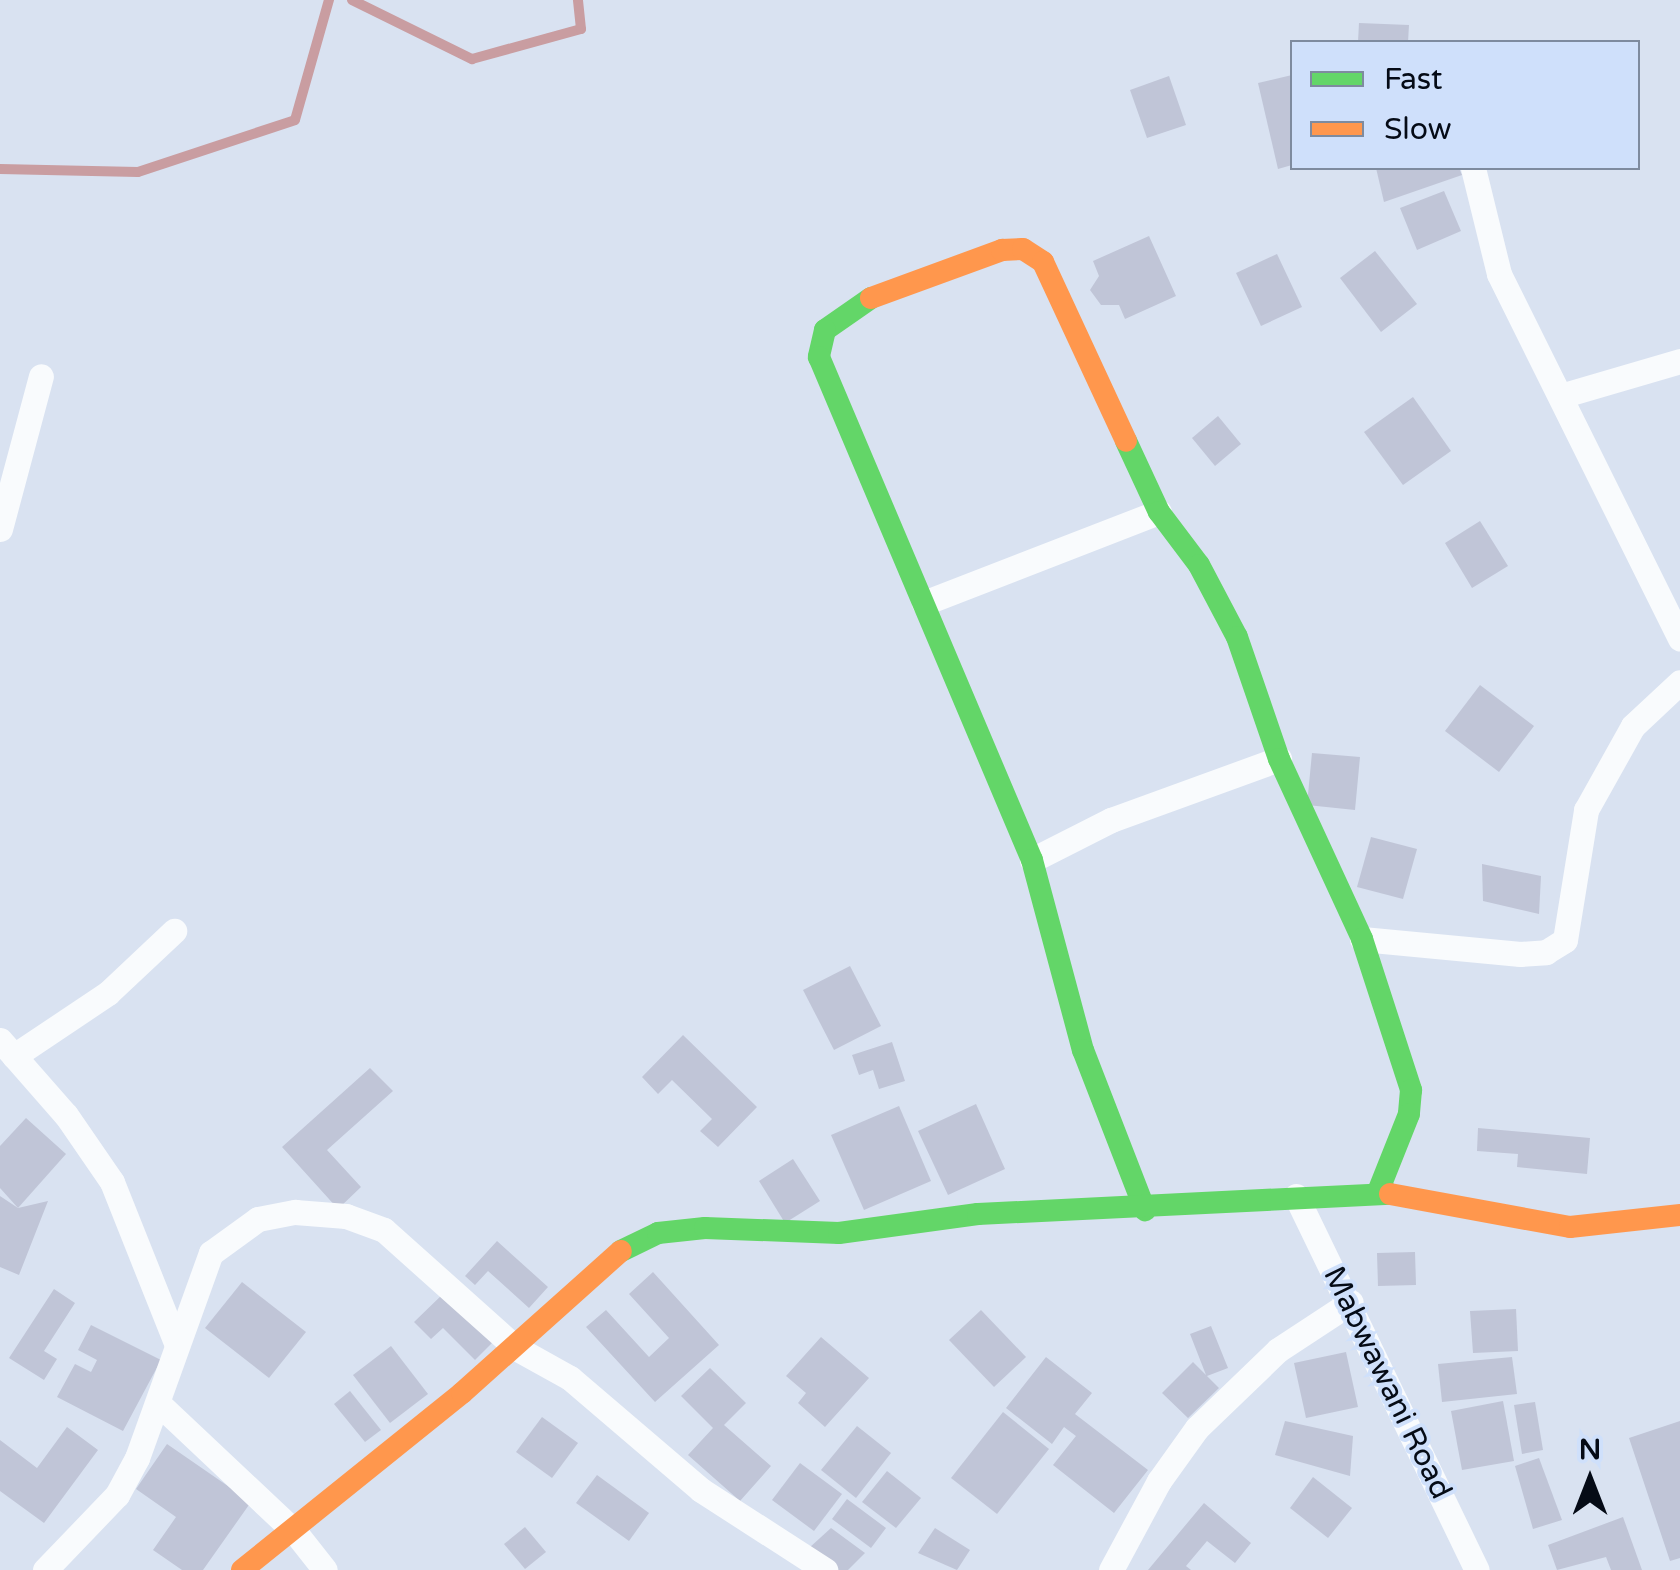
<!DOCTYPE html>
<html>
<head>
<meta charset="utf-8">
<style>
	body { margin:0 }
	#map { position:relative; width:1680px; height:1570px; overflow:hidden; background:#d9e2f1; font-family:"Varela Round",sans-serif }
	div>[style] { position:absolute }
	.stream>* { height:10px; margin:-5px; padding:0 5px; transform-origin:5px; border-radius:5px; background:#c99da1 }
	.building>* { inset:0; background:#c0c5d7 }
	.street>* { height:25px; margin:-12.5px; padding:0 12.5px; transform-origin:12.5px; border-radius:12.5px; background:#f9fbfd }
	.fast>* { height:22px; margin:-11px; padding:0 11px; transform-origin:11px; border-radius:11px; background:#63d668 }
	.slow>* { height:22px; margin:-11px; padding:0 11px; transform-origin:11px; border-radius:11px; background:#ff974d }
	span { translate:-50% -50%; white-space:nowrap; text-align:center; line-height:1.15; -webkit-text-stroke:8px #cfe0fb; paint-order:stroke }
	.street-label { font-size:30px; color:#050b16 }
	.legend { position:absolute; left:1290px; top:40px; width:350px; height:130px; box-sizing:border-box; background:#cfe0fb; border:2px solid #7e8b9f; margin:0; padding:12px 18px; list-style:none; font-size:30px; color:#050b16 }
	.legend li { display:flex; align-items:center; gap:20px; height:50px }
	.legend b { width:50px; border:2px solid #7e8b9f }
	.north { position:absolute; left:1540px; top:1430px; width:100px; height:100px; -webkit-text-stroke:8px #cfe0fb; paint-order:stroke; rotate:0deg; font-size:28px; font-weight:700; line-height:40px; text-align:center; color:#050b16 }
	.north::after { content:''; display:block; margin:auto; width:35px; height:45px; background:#050b16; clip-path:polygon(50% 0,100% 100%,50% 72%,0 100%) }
</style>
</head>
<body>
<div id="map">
	<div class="stream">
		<i style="left:352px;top:0;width:134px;rotate:26.2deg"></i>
		<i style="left:472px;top:59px;width:113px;rotate:-15.4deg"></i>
		<i style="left:581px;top:29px;width:29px;rotate:-96deg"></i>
		<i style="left:0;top:169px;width:138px;rotate:1.2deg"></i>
		<i style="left:138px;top:172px;width:165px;rotate:-18.3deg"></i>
		<i style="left:295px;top:120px;width:125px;rotate:-74.2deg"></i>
	</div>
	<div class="building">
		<i style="clip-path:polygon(1359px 23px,1409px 25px,1408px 42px,1358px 42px)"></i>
		<i style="clip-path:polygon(1292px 75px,1292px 165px,1278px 169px,1258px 83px)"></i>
		<i style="clip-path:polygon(1169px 76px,1186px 125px,1147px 138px,1130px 90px)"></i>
		<i style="clip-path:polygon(1376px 168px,1459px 168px,1462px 175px,1384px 202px)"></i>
		<i style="clip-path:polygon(1444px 191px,1461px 231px,1417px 250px,1400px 208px)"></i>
		<i style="clip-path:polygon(1149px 236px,1176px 296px,1125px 319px,1119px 305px,1101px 305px,1090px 290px,1099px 276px,1093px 261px)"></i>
		<i style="clip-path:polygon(1375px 251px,1417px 304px,1381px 332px,1340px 278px)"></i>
		<i style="clip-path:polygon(1277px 254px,1302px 307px,1261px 326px,1236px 273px)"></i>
		<i style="clip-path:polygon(1413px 397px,1451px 451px,1403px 485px,1364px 432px)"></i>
		<i style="clip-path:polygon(1218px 416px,1241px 444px,1215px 466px,1192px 438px)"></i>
		<i style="clip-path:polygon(1480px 521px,1508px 566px,1472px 588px,1445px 543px)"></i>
		<i style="clip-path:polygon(1480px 685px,1534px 726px,1499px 772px,1445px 731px)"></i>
		<i style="clip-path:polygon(1312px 753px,1360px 757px,1355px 810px,1307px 805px)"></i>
		<i style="clip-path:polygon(1371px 837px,1417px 849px,1403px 899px,1357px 887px)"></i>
		<i style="clip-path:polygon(1482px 864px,1541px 876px,1539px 914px,1483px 901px)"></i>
		<i style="clip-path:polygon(850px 966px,881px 1026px,834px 1050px,803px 990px)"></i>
		<i style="clip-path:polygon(683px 1035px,757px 1107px,718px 1147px,700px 1131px,712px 1119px,672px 1080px,658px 1094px,642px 1077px)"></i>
		<i style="clip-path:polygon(892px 1042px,905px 1081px,879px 1089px,873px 1070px,859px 1075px,852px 1055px)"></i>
		<i style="clip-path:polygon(370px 1068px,393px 1091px,327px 1150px,361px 1187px,338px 1209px,282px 1147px)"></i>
		<i style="clip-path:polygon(976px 1104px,1005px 1169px,948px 1195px,918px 1131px)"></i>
		<i style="clip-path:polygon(899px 1106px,931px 1181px,864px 1210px,831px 1135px)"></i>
		<i style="clip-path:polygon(26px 1118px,66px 1154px,18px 1208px,0 1188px,0 1146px)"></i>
		<i style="clip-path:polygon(1478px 1128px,1590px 1138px,1587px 1174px,1517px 1167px,1518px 1154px,1477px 1151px)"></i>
		<i style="clip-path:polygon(793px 1159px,820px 1201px,785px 1223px,759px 1181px)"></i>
		<i style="clip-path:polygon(0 1196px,18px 1208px,48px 1201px,19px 1275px,0 1267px)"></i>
		<i style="clip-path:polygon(497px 1241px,548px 1287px,529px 1308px,488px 1271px,475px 1285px,465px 1276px)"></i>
		<i style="clip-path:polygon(1415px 1252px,1416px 1285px,1378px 1286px,1377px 1253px)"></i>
		<i style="clip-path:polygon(653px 1272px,719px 1345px,655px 1402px,586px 1327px,606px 1310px,649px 1357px,669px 1338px,629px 1294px)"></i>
		<i style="clip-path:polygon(242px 1282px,306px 1332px,269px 1378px,205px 1328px)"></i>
		<i style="clip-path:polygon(54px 1289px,75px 1303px,44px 1351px,57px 1359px,44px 1380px,9px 1358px)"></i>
		<i style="clip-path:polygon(445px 1292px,494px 1341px,475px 1360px,443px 1328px,431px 1339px,414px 1322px)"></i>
		<i style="clip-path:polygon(1516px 1309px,1518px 1351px,1473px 1353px,1470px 1311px)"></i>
		<i style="clip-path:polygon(981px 1310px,1026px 1357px,994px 1387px,949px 1340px)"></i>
		<i style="clip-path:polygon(91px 1325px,161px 1360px,123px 1431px,57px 1397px,75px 1364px,91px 1372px,97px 1360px,78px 1350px)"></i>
		<i style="clip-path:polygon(1211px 1326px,1228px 1368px,1207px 1376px,1219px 1388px,1188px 1418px,1162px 1393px,1193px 1362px,1206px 1375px,1190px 1334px)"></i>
		<i style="clip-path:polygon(821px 1337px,869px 1378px,825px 1427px,798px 1403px,806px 1393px,786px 1376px)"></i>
		<i style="clip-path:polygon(391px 1346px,428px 1394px,390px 1423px,353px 1375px)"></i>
		<i style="clip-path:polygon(1346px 1352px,1358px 1407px,1306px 1418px,1294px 1363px)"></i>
		<i style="clip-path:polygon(1046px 1357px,1092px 1393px,1075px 1414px,1148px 1470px,1114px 1513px,1053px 1465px,1076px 1436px,1064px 1427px,1052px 1444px,1006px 1408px)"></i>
		<i style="clip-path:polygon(1512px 1357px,1517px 1394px,1442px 1402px,1438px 1364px)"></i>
		<i style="clip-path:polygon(710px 1368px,746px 1403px,724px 1425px,771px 1466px,740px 1501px,688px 1455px,713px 1428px,681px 1396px)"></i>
		<i style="clip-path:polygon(350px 1391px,381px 1430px,365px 1442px,334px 1404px)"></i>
		<i style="clip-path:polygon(1503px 1401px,1514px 1461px,1462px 1470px,1451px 1411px)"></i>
		<i style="clip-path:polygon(1535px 1402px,1543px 1450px,1522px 1454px,1514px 1405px)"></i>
		<i style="clip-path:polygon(1003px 1412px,1049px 1449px,997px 1514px,951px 1478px)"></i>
		<i style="clip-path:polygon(542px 1417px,578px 1443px,552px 1478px,516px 1452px)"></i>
		<i style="clip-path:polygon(1285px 1421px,1353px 1436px,1350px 1476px,1275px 1455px)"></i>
		<i style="clip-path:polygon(1680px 1421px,1680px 1558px,1670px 1561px,1629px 1438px)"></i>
		<i style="clip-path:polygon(857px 1426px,891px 1453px,856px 1498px,821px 1470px)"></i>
		<i style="clip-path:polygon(67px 1427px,98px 1450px,44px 1523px,0 1491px,0 1440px,37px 1468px)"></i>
		<i style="clip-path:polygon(167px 1444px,251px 1502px,203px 1570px,182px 1570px,153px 1550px,176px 1517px,136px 1489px)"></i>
		<i style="clip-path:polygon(1539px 1458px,1562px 1520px,1533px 1529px,1515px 1466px)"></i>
		<i style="clip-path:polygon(800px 1463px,842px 1494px,814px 1531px,772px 1500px)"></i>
		<i style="clip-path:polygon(887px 1471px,921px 1498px,896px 1528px,862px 1502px)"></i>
		<i style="clip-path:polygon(597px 1475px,649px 1513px,629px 1541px,576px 1503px)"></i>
		<i style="clip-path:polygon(1313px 1477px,1352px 1508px,1328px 1538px,1290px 1508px)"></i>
		<i style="clip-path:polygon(847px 1499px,886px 1528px,871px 1548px,832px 1519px)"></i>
		<i style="clip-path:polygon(1204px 1503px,1251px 1543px,1235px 1563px,1207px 1541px,1186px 1566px,1191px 1570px,1148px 1570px)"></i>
		<i style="clip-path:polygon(1623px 1517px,1642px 1570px,1611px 1570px,1606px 1557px,1557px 1570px,1548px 1545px)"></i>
		<i style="clip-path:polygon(525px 1527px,546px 1552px,525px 1569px,504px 1544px)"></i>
		<i style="clip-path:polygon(831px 1528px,865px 1553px,848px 1570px,836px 1570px,809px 1548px)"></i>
		<i style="clip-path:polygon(935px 1528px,970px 1550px,957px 1570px,918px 1553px)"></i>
	</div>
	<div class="street">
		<i style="left:1473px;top:168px;width:109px;rotate:76.2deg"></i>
		<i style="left:1499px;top:274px;width:407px;rotate:63.6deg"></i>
		<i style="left:1564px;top:395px;width:121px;rotate:-16.3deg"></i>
		<i style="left:0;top:529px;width:158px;rotate:-75deg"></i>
		<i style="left:924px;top:603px;width:252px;rotate:-21.2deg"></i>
		<i style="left:1032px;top:860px;width:89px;rotate:-26.9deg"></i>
		<i style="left:1111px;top:820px;width:179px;rotate:-20deg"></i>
		<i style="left:1362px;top:939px;width:159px;rotate:5.4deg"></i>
		<i style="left:1520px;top:954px;width:26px;rotate:-4deg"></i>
		<i style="left:1546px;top:952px;width:22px;rotate:-32deg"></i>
		<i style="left:1565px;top:940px;width:132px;rotate:-80.8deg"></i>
		<i style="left:1586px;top:810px;width:96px;rotate:-60.8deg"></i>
		<i style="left:1633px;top:726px;width:64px;rotate:-43.1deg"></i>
		<i style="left:0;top:1040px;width:100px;rotate:48.7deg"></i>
		<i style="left:66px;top:1115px;width:81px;rotate:55.5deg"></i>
		<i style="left:112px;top:1182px;width:173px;rotate:68.3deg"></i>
		<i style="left:14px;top:1056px;width:113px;rotate:-33.8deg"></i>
		<i style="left:108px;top:993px;width:91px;rotate:-43.2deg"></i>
		<i style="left:1296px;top:1196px;width:415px;rotate:64.2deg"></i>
		<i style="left:158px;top:1403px;width:188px;rotate:43.3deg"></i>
		<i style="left:295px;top:1532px;width:48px;rotate:51.7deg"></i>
		<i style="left:45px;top:1570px;width:104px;rotate:-46.2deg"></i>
		<i style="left:117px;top:1495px;width:42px;rotate:-61.6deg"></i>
		<i style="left:137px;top:1458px;width:218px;rotate:-70.2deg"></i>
		<i style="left:211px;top:1253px;width:58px;rotate:-35.9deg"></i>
		<i style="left:258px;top:1219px;width:38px;rotate:-11deg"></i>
		<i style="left:295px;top:1212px;width:51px;rotate:4.5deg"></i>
		<i style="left:346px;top:1216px;width:40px;rotate:20.2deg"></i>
		<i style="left:384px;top:1230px;width:177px;rotate:41.8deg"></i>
		<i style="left:516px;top:1348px;width:62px;rotate:29.1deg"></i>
		<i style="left:570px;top:1378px;width:172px;rotate:40.5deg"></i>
		<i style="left:701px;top:1490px;width:148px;rotate:32.8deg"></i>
		<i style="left:1111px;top:1570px;width:101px;rotate:-61.7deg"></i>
		<i style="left:1159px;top:1481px;width:65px;rotate:-54.4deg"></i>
		<i style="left:1197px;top:1428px;width:112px;rotate:-43.9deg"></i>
		<i style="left:1278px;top:1350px;width:87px;rotate:-33.3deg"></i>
	</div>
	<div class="fast">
		<i style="left:871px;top:298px;width:56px;rotate:145.2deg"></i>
		<i style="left:825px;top:330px;width:28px;rotate:103deg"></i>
		<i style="left:819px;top:357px;width:546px;rotate:67.05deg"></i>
		<i style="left:1032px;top:860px;width:197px;rotate:75deg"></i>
		<i style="left:1083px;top:1050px;width:172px;rotate:68.8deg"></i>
		<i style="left:1126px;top:441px;width:78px;rotate:65.1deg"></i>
		<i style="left:1159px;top:512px;width:66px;rotate:53deg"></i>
		<i style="left:1199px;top:565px;width:81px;rotate:62.2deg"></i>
		<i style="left:1237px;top:637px;width:129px;rotate:71deg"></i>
		<i style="left:1279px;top:759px;width:198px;rotate:65.2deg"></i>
		<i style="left:1362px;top:939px;width:159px;rotate:72deg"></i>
		<i style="left:1411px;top:1090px;width:24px;rotate:95deg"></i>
		<i style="left:1409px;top:1114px;width:84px;rotate:111.7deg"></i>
		<i style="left:621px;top:1251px;width:41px;rotate:-25.9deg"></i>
		<i style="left:658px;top:1233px;width:47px;rotate:-6.1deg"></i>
		<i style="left:705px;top:1228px;width:134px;rotate:2.1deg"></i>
		<i style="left:839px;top:1233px;width:140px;rotate:-7.8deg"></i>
		<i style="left:978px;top:1214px;width:412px;rotate:-2.8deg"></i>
	</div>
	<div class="slow">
		<i style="left:871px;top:298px;width:140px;rotate:-20.1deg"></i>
		<i style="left:1002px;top:250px;width:21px;rotate:-3deg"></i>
		<i style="left:1023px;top:249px;width:24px;rotate:33deg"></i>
		<i style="left:1043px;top:262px;width:197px;rotate:65.1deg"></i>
		<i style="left:1390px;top:1194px;width:183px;rotate:10.4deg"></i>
		<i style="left:1570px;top:1227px;width:111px;rotate:-6.2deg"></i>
		<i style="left:242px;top:1570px;width:282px;rotate:-38.8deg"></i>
		<i style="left:462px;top:1393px;width:213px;rotate:-41.8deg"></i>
	</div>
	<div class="street-label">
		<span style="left:1387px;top:1383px;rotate:64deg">Mabwawani Road</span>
	</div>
	<ul class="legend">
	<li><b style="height:12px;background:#63d668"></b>Fast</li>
	<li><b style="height:12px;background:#ff974d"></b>Slow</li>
	</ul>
	<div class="north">N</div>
</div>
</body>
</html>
